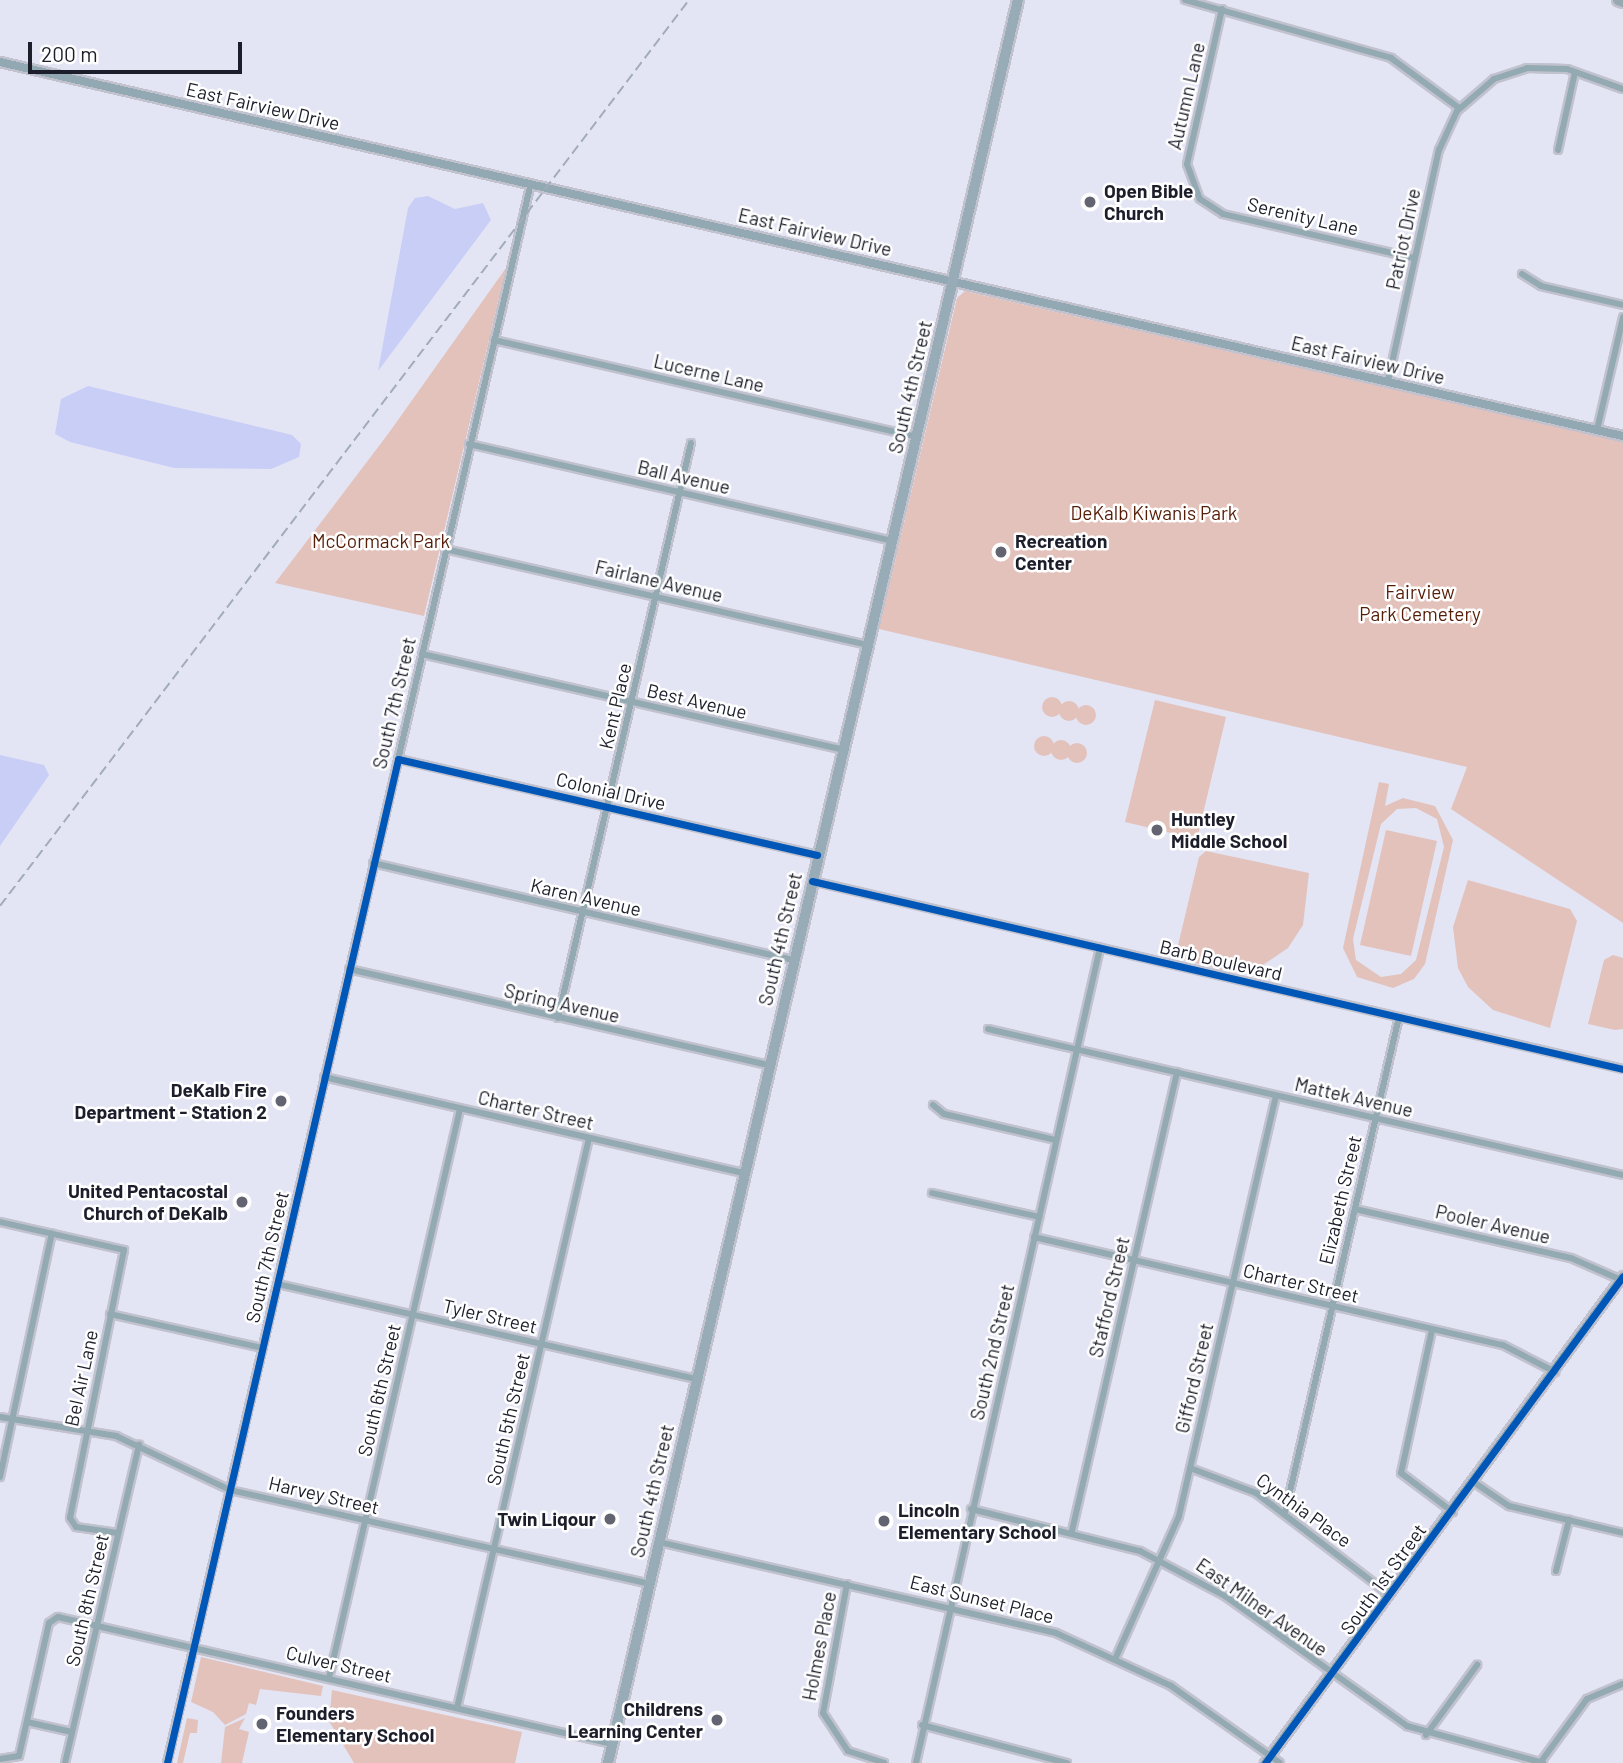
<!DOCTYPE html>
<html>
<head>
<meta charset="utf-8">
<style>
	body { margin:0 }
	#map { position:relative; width:1623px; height:1763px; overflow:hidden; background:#e3e5f4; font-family:Barlow,sans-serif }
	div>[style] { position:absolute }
	.green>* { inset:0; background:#e3c2bc }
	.round { border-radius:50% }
	.water>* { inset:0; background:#c9cef7 }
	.roads { filter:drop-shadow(2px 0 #c1c2ce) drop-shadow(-2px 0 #c1c2ce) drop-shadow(0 2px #c1c2ce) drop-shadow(0 -2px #c1c2ce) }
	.street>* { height:6px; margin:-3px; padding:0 3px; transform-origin:3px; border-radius:3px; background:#93aab3 }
	.secondary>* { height:8px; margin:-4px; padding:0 4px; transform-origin:4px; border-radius:4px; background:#92a9b3 }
	.primary>* { height:10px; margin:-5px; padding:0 5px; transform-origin:5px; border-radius:5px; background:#98acb7 }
	.highway>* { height:10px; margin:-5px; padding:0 5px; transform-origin:5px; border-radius:5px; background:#98a9b3 }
	.rail>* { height:2px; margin-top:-1px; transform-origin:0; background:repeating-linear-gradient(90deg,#a2acb8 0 10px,transparent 0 15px) }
	.cycleway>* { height:7px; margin:-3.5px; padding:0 3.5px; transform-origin:3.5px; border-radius:3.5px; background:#0057b8 }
	.dots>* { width:19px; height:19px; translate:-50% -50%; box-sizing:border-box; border:4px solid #fff; border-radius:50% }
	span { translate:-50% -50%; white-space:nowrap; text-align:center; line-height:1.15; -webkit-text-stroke:5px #fff; paint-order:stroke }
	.street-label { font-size:19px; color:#1d1e2b }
	.poi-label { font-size:19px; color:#1d1e2b; font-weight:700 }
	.left { translate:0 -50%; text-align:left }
	.right { translate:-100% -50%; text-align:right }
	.park-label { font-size:19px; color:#551c06 }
	.scale { position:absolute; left:28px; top:42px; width:214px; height:32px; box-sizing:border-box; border:4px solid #1d1e2b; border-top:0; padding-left:9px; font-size:21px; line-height:24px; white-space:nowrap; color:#1d1e2b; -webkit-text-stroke:5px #fff; paint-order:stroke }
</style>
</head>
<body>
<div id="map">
	<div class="green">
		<i style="clip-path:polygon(506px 268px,424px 616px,275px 583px,388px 434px)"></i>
		<i style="clip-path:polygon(965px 291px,1623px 442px,1623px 923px,1451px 809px,1467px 767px,879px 629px,957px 298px)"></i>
		<i class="round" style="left:1042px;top:697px;width:20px;height:20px"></i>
		<i style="clip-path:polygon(1155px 700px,1226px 717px,1197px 839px,1125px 822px)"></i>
		<i class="round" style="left:1059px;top:701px;width:20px;height:20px"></i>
		<i class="round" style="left:1076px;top:705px;width:20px;height:20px"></i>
		<i class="round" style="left:1034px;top:736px;width:20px;height:20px"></i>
		<i class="round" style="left:1051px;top:740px;width:20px;height:20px"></i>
		<i class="round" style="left:1067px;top:743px;width:20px;height:20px"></i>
		<i style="clip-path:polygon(evenodd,1379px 782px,1389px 784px,1385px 806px,1403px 798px,1435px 806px,1453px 840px,1425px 964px,1414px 979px,1393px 988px,1357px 977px,1343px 948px,1379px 782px,1416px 808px,1437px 819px,1444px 847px,1416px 960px,1401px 974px,1381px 977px,1356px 960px,1353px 939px,1381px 824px,1397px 809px,1416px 808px)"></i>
		<i style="clip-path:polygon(1386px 830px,1437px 841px,1411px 956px,1360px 945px)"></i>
		<i style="clip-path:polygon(1206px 851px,1309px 873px,1303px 925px,1288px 948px,1254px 971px,1234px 973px,1175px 958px,1199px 857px)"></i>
		<i style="clip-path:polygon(1468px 880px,1570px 909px,1577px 921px,1550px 1028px,1493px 1010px,1468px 987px,1458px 968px,1453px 927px)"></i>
		<i style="clip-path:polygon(1613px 955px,1623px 958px,1623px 1029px,1615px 1030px,1588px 1024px,1604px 960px)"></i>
		<i style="clip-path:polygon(201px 1657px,323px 1686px,321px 1696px,260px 1689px,256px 1705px,249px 1703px,246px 1714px,225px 1725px,213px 1712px,191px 1702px)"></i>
		<i style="clip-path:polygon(332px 1690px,522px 1732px,515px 1763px,354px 1763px,329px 1721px)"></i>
		<i style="clip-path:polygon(187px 1718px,198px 1720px,197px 1733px,190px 1733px,183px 1763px,177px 1763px)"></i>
		<i style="clip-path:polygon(245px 1718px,239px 1729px,249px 1732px,242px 1763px,221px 1763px,225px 1727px)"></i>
	</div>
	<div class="water">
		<i style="clip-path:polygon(428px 196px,455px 209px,483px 203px,491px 220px,378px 371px,408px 208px,415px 198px)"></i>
		<i style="clip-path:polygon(88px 386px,292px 435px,301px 444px,299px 457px,271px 469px,174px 468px,70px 442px,55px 434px,61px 399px)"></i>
		<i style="clip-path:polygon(0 755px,44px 765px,49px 775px,0 846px)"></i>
	</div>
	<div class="roads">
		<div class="street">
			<i style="left:1185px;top:0;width:214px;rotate:15.7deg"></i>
			<i style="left:1391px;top:58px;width:84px;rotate:36.3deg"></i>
			<i style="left:1222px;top:9px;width:159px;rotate:102.7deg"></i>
			<i style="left:1187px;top:164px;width:37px;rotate:70deg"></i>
			<i style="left:1200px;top:199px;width:27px;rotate:33deg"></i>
			<i style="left:1223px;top:214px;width:196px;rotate:13deg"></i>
			<i style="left:1558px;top:150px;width:80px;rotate:-77.7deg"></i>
			<i style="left:1522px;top:274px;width:22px;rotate:32deg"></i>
			<i style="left:1541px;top:286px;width:84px;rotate:13deg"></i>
			<i style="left:494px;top:340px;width:434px;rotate:12.9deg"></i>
			<i style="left:1388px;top:381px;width:237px;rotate:-77.6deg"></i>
			<i style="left:1439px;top:150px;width:43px;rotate:-65.2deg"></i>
			<i style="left:1457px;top:111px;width:49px;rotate:-40.9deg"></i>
			<i style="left:1494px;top:79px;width:35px;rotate:-18deg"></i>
			<i style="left:1527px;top:68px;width:40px;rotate:1.4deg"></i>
			<i style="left:1567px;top:69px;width:59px;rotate:19.7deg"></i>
			<i style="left:1597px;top:430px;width:116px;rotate:-77deg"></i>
			<i style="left:469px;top:444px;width:433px;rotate:12.9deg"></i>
			<i style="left:445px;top:549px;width:433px;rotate:12.8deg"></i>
			<i style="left:422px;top:654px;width:432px;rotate:12.8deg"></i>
			<i style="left:398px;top:759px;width:430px;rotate:12.9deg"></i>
			<i style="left:373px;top:863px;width:431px;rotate:13deg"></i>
			<i style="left:812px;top:881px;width:833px;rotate:13.05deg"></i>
			<i style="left:349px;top:969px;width:430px;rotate:12.9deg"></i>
			<i style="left:558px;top:1018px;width:590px;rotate:-76.98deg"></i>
			<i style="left:988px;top:1029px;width:652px;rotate:12.95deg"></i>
			<i style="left:324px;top:1077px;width:429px;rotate:12.9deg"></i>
			<i style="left:933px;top:1105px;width:14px;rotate:39deg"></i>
			<i style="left:944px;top:1114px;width:115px;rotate:13.1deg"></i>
			<i style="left:932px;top:1193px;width:110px;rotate:12.6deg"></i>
			<i style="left:1355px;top:1209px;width:221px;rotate:12.8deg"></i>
			<i style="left:1571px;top:1258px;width:55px;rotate:23.7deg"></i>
			<i style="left:0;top:1222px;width:127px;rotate:12.7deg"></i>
			<i style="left:124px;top:1250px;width:273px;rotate:101.4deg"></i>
			<i style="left:70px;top:1518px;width:11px;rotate:56deg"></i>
			<i style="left:76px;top:1527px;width:42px;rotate:8.1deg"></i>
			<i style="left:1034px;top:1237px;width:481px;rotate:13deg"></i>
			<i style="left:1503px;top:1345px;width:59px;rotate:27.4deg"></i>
			<i style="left:278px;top:1284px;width:429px;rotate:12.8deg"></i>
			<i style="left:110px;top:1314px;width:156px;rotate:12.6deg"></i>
			<i style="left:1432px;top:1330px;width:146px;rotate:102.2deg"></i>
			<i style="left:1401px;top:1473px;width:65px;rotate:36.9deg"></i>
			<i style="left:0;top:1417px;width:118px;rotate:9.3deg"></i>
			<i style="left:116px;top:1436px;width:126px;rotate:25.3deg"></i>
			<i style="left:230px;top:1490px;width:429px;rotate:12.6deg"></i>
			<i style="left:1190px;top:1468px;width:71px;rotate:20.7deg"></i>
			<i style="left:1256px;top:1493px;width:168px;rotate:37.3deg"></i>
			<i style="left:0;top:1477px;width:249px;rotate:-78deg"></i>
			<i style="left:1475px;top:1483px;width:41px;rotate:34.1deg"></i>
			<i style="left:1509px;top:1506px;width:117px;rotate:13.3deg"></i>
			<i style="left:971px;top:1509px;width:174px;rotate:14deg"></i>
			<i style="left:1140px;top:1551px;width:96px;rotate:27.9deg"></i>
			<i style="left:1225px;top:1596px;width:224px;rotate:35.5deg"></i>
			<i style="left:1407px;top:1726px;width:141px;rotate:15.2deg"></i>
			<i style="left:1285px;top:1513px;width:509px;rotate:-77.06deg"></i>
			<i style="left:1072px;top:1531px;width:471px;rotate:-77.1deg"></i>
			<i style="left:659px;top:1542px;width:407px;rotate:12.9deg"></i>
			<i style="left:1056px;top:1633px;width:127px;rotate:24.7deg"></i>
			<i style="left:1171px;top:1686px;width:133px;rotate:35.2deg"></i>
			<i style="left:1556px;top:1571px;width:53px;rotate:-75.7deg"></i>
			<i style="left:847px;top:1584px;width:131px;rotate:100.5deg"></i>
			<i style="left:823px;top:1713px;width:45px;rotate:56.7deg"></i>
			<i style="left:848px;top:1751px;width:38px;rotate:18deg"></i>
			<i style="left:1116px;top:1657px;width:154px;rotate:-65.9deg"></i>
			<i style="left:1179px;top:1516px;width:431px;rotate:-77deg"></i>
			<i style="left:329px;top:1678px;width:584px;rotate:-77.03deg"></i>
			<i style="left:457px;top:1708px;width:585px;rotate:-76.96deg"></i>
			<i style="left:27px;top:1722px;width:46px;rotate:12.5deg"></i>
			<i style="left:922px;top:1725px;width:150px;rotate:14.7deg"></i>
			<i style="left:1426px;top:1735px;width:87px;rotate:-53.9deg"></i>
			<i style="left:0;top:1759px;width:19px;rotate:-9deg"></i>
			<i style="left:19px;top:1756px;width:136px;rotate:-77.3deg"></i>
			<i style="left:49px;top:1623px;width:11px;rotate:-34deg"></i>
			<i style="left:58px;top:1617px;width:568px;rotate:12.91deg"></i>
			<i style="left:65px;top:1763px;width:327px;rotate:-76.9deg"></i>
			<i style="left:167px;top:1763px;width:1621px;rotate:-77.03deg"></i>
			<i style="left:916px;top:1763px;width:836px;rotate:-77.28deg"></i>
			<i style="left:1540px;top:1763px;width:79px;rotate:-53.7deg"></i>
			<i style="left:1587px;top:1699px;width:39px;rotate:-23deg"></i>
		</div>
		<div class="secondary">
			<i style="left:0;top:62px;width:1666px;rotate:12.98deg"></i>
			<i style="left:1265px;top:1763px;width:604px;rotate:-53.68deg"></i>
		</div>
		<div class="primary">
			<i style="left:608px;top:1763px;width:1810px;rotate:-76.91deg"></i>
		</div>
		<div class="highway">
			<i style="left:1618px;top:0;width:5px;rotate:22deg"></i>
		</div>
	</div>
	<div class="rail">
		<i style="left:0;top:906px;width:1138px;rotate:-52.75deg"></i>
	</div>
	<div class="cycleway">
		<i style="left:812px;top:881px;width:833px;rotate:13.05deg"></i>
		<i style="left:167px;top:1763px;width:1030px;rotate:-77.04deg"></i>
		<i style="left:398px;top:759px;width:430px;rotate:12.9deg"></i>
		<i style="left:1265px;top:1763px;width:604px;rotate:-53.68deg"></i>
	</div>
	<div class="dots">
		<i style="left:1090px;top:202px;background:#626471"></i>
		<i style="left:1001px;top:552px;background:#626471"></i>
		<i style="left:1157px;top:830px;background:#626471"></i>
		<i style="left:281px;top:1101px;background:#626471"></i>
		<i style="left:242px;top:1202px;background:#626471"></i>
		<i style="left:610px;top:1519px;background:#626471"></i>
		<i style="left:884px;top:1521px;background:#626471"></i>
		<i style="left:717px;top:1720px;background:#626471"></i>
		<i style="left:262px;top:1724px;background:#626471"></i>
	</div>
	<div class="street-label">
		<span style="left:1186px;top:96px;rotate:-77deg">Autumn Lane</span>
		<span style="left:263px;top:106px;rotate:13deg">East Fairview Drive</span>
		<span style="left:1303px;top:216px;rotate:13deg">Serenity Lane</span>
		<span style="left:815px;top:232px;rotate:13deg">East Fairview Drive</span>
		<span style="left:1403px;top:239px;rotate:-78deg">Patriot Drive</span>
		<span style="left:1368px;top:360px;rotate:13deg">East Fairview Drive</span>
		<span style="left:709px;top:373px;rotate:13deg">Lucerne Lane</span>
		<span style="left:910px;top:387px;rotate:-77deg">South 4th Street</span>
		<span style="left:684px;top:477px;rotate:13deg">Ball Avenue</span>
		<span style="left:659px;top:581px;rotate:13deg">Fairlane Avenue</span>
		<span style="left:697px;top:701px;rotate:13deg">Best Avenue</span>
		<span style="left:394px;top:703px;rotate:-77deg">South 7th Street</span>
		<span style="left:615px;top:706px;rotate:-77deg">Kent Place</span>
		<span style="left:611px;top:791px;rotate:13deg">Colonial Drive</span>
		<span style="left:586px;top:897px;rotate:13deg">Karen Avenue</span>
		<span style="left:780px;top:939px;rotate:-77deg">South 4th Street</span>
		<span style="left:1221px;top:960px;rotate:13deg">Barb Boulevard</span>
		<span style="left:562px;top:1003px;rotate:13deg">Spring Avenue</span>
		<span style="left:1354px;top:1097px;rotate:13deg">Mattek Avenue</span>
		<span style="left:536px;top:1110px;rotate:13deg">Charter Street</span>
		<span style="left:1340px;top:1200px;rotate:-77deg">Elizabeth Street</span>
		<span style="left:1493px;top:1224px;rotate:13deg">Pooler Avenue</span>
		<span style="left:267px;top:1257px;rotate:-77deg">South 7th Street</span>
		<span style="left:1301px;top:1283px;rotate:13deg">Charter Street</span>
		<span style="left:1109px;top:1297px;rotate:-77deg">Stafford Street</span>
		<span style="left:490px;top:1316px;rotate:13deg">Tyler Street</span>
		<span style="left:992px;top:1352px;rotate:-77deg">South 2nd Street</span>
		<span style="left:81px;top:1378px;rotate:-78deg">Bel Air Lane</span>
		<span style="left:1194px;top:1378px;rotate:-77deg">Gifford Street</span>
		<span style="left:379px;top:1390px;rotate:-77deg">South 6th Street</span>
		<span style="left:508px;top:1419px;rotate:-77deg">South 5th Street</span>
		<span style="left:652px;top:1491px;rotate:-77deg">South 4th Street</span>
		<span style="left:324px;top:1495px;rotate:13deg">Harvey Street</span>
		<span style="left:1304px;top:1510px;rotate:36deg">Cynthia Place</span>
		<span style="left:1383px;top:1579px;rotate:-54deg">South 1st Street</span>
		<span style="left:982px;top:1599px;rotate:14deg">East Sunset Place</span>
		<span style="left:87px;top:1600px;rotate:-77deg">South 8th Street</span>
		<span style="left:1262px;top:1607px;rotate:35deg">East Milner Avenue</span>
		<span style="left:819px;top:1646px;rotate:-79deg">Holmes Place</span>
		<span style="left:339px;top:1664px;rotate:13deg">Culver Street</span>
	</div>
	<div class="poi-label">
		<span class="left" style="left:1104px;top:202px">Open Bible<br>Church</span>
		<span class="left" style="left:1015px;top:552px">Recreation<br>Center</span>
		<span class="left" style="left:1171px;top:830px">Huntley<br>Middle School</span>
		<span class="right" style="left:267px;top:1101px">DeKalb Fire<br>Department - Station 2</span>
		<span class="right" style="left:228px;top:1202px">United Pentacostal<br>Church of DeKalb</span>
		<span class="left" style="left:898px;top:1521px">Lincoln<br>Elementary School</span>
		<span class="right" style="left:596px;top:1519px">Twin Liqour</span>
		<span class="right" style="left:703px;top:1720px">Childrens<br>Learning Center</span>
		<span class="left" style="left:276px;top:1724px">Founders<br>Elementary School</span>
	</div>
	<div class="park-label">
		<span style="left:1154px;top:513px">DeKalb Kiwanis Park</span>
		<span style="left:381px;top:541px">McCormack Park</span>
		<span style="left:1420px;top:603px">Fairview<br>Park Cemetery</span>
	</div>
	<div class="scale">200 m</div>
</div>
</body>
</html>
